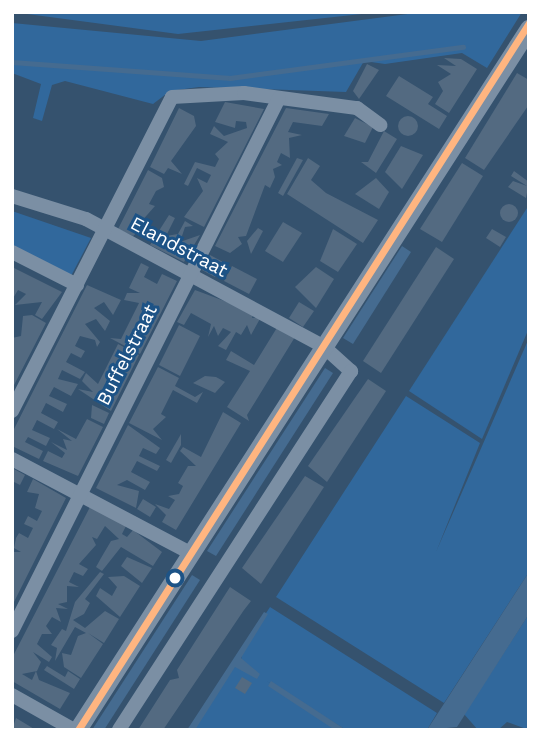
<!DOCTYPE html>
<html>
<head>
<meta charset="utf-8">
<style>
	body { margin:0 }
	#map { position:relative; width:541px; height:742px; overflow:hidden; background:#35526e; font-family:"Work Sans",sans-serif }
	div>[style] { position:absolute }
	.green>* { inset:0; background:#31689c }
	.water>* { inset:0; background:#456b90 }
	.stream>* { height:4.5px; margin:-2.25px; padding:0 2.25px; transform-origin:2.25px; border-radius:2.25px; background:#456b90 }
	.building>* { inset:0; background:#536a81 }
	.round { border-radius:50% }
	.minor>* { height:14px; margin:-7px; padding:0 7px; transform-origin:7px; border-radius:7px; background:#7b8fa4 }
	.tertiary>* { height:18px; margin:-9px; padding:0 9px; transform-origin:9px; border-radius:9px; background:#7b8fa4 }
	.bus-1>* { height:7px; margin:-3.5px; padding:0 3.5px; transform-origin:3.5px; border-radius:3.5px; background:#ffb580 }
	.dots>* { width:19px; height:19px; translate:-50% -50%; box-sizing:border-box; border:4px solid #1d5386; border-radius:50% }
	span { translate:-50% -50%; white-space:nowrap; text-align:center; line-height:1.15; -webkit-text-stroke:6px #1d5386; paint-order:stroke }
	.street-label { font-size:19px; color:#fff }
	.frame { position:absolute; inset:0; border:14px solid #fff; pointer-events:none }
</style>
</head>
<body>
<div id="map">
	<div class="green">
		<i style="clip-path:polygon(12px 12px,380px 12px,178px 34px)"></i>
		<i style="clip-path:polygon(423px 12px,522px 12px,487px 68px,462px 53px,385px 64px,364px 61px,346px 92px,199px 87px,170px 91px,153px 104px,65px 81px,52px 85px,42px 121px,33px 118px,41px 84px,12px 73px,12px 23px,201px 41px)"></i>
		<i style="clip-path:polygon(529px 205px,529px 328px,482px 439px,409px 391px)"></i>
		<i style="clip-path:polygon(12px 211px,91px 238px,71px 276px,12px 247px)"></i>
		<i style="clip-path:polygon(529px 338px,529px 572px,444px 703px,276px 597px,406px 396px,480px 443px,436px 552px)"></i>
		<i style="clip-path:polygon(270px 607px,437px 713px,427px 730px,346px 730px,267px 681px,341px 730px,191px 730px,235px 661px,241px 663px,242px 650px)"></i>
		<i style="clip-path:polygon(529px 614px,529px 730px,507px 722px,498px 730px,478px 730px,464px 714px)"></i>
	</div>
	<div class="water">
		<i style="clip-path:polygon(402px 246px,411px 252px,353px 344px,343px 338px)"></i>
		<i style="clip-path:polygon(325px 368px,333px 373px,216px 556px,207px 551px)"></i>
		<i style="clip-path:polygon(529px 572px,529px 614px,457px 727px,427px 730px)"></i>
		<i style="clip-path:polygon(192px 575px,200px 580px,104px 730px,92px 730px)"></i>
		<i style="clip-path:polygon(264px 612px,268px 614px,241px 658px,260px 674px,257px 679px,235px 667px,195px 730px,187px 730px)"></i>
		<i style="clip-path:polygon(271px 681px,346px 730px,335px 730px,268px 686px)"></i>
	</div>
	<div class="stream">
		<i style="left:12px;top:62px;width:219px;rotate:4.2deg"></i>
		<i style="left:230px;top:78px;width:235px;rotate:-7.6deg"></i>
	</div>
	<div class="building">
		<i style="clip-path:polygon(444px 58px,461px 59px,477px 69px,449px 113px,435px 104px,443px 91px,438px 82px,451px 74px,437px 65px,456px 66px)"></i>
		<i style="clip-path:polygon(367px 64px,379px 70px,359px 99px,353px 91px)"></i>
		<i style="clip-path:polygon(517px 73px,529px 80px,528px 106px,484px 170px,465px 158px)"></i>
		<i style="clip-path:polygon(399px 76px,433px 97px,428px 104px,447px 116px,439px 129px,386px 96px)"></i>
		<i style="clip-path:polygon(225px 102px,264px 109px,204px 227px,184px 217px,203px 191px,197px 178px,207px 183px,211px 175px,197px 168px,188px 186px,184px 184px,195px 162px,215px 167px,219px 159px,215px 154px,228px 142px,210px 134px,214px 126px,224px 136px,247px 128px,246px 122px,236px 121px,235px 128px,215px 122px)"></i>
		<i style="clip-path:polygon(179px 108px,194px 116px,196px 126px,171px 161px,182px 174px,168px 168px,164px 174px,150px 167px)"></i>
		<i style="clip-path:polygon(286px 108px,329px 114px,322px 126px,293px 122px,288px 132px,302px 135px,289px 138px,290px 158px,281px 153px,277px 162px,282px 165px,273px 169px,275px 177px,270px 188px,265px 185px,246px 236px,238px 237px,242px 244px,230px 253px,215px 246px)"></i>
		<i class="round" style="left:398px;top:116px;width:20px;height:20px"></i>
		<i style="clip-path:polygon(355px 118px,373px 127px,365px 143px,344px 136px)"></i>
		<i style="clip-path:polygon(384px 131px,397px 139px,376px 173px,361px 162px,368px 162px)"></i>
		<i style="clip-path:polygon(401px 146px,423px 155px,402px 189px,385px 172px)"></i>
		<i style="clip-path:polygon(297px 158px,303px 160px,283px 196px,278px 193px)"></i>
		<i style="clip-path:polygon(308px 158px,320px 166px,311px 180px,326px 193px,378px 220px,363px 243px,287px 194px)"></i>
		<i style="clip-path:polygon(462px 163px,483px 176px,442px 242px,420px 229px)"></i>
		<i style="clip-path:polygon(148px 170px,162px 178px,164px 187px,156px 191px,149px 204px,155px 206px,140px 223px,145px 226px,133px 236px,118px 229px)"></i>
		<i style="clip-path:polygon(514px 171px,529px 182px,526px 198px,508px 187px,513px 181px,527px 186px,511px 176px)"></i>
		<i style="clip-path:polygon(376px 178px,389px 192px,379px 209px,355px 194px)"></i>
		<i class="round" style="left:500px;top:204px;width:18px;height:18px"></i>
		<i style="clip-path:polygon(169px 215px,175px 218px,166px 236px,178px 234px,185px 221px,193px 226px,185px 227px,180px 242px,200px 235px,184px 262px,150px 245px)"></i>
		<i style="clip-path:polygon(283px 222px,302px 233px,283px 262px,265px 251px)"></i>
		<i style="clip-path:polygon(258px 228px,263px 231px,251px 254px,247px 241px)"></i>
		<i style="clip-path:polygon(333px 229px,357px 244px,338px 272px,320px 261px)"></i>
		<i style="clip-path:polygon(492px 229px,506px 237px,500px 247px,486px 238px)"></i>
		<i style="clip-path:polygon(436px 247px,454px 259px,381px 373px,363px 361px)"></i>
		<i style="clip-path:polygon(210px 255px,223px 262px,215px 277px,202px 270px)"></i>
		<i style="clip-path:polygon(141px 263px,149px 267px,144px 277px,157px 284px,162px 274px,177px 281px,140px 354px,110px 338px,121px 339px,139px 303px,124px 300px,127px 293px,140px 293px,129px 288px)"></i>
		<i style="clip-path:polygon(232px 266px,257px 279px,249px 294px,224px 281px)"></i>
		<i style="clip-path:polygon(12px 267px,62px 292px,42px 319px,35px 315px,42px 302px,15px 305px,26px 294px,18px 290px,12px 300px)"></i>
		<i style="clip-path:polygon(316px 267px,334px 279px,316px 308px,295px 287px)"></i>
		<i style="clip-path:polygon(87px 285px,121px 300px,113px 315px,104px 302px,94px 308px,110px 321px,105px 331px,96px 319px,85px 324px,100px 342px,97px 347px,95px 340px,80px 336px,75px 346px,85px 351px,81px 358px,71px 353px,66px 362px,85px 372px,80px 379px,62px 370px,58px 379px,78px 384px,71px 396px,54px 387px,49px 396px,67px 404px,63px 412px,46px 403px,41px 413px,58px 422px,54px 429px,37px 420px,32px 430px,50px 438px,46px 446px,28px 437px,25px 442px,43px 451px,39px 459px,12px 446px,12px 433px)"></i>
		<i style="clip-path:polygon(195px 290px,254px 312px,252px 318px,261px 317px,251px 335px,247px 325px,241px 335px,236px 332px,226px 350px,218px 346px,231px 332px,223px 328px,218px 336px,214px 326px,208px 337px,211px 324px,191px 313px,184px 325px,177px 322px)"></i>
		<i style="clip-path:polygon(299px 302px,314px 311px,303px 327px,289px 318px)"></i>
		<i style="clip-path:polygon(32px 315px,46px 323px,12px 389px,12px 338px,21px 336px,23px 316px)"></i>
		<i style="clip-path:polygon(179px 325px,200px 336px,180px 376px,159px 365px)"></i>
		<i style="clip-path:polygon(278px 326px,295px 337px,247px 415px,249px 421px,227px 407px,250px 371px,226px 360px,231px 351px,254px 365px)"></i>
		<i style="clip-path:polygon(118px 344px,139px 355px,111px 411px,78px 389px,93px 392px,82px 381px,86px 373px,98px 384px)"></i>
		<i style="clip-path:polygon(158px 367px,179px 378px,175px 386px,195px 397px,203px 392px,197px 403px,173px 390px,161px 414px,166px 417px,153px 429px,162px 440px,129px 423px)"></i>
		<i style="clip-path:polygon(205px 376px,216px 377px,225px 382px,215px 393px,193px 383px)"></i>
		<i style="clip-path:polygon(368px 379px,386px 391px,327px 482px,308px 466px)"></i>
		<i style="clip-path:polygon(92px 405px,109px 413px,104px 424px,91px 418px)"></i>
		<i style="clip-path:polygon(223px 412px,241px 423px,176px 530px,162px 522px,166px 515px,155px 504px,169px 509px,175px 500px,168px 496px,179px 494px,183px 486px,178px 483px,188px 466px,196px 466px,180px 451px,183px 447px,201px 457px)"></i>
		<i style="clip-path:polygon(87px 419px,103px 427px,78px 476px,43px 461px,48px 451px,62px 458px,65px 453px,51px 442px,67px 450px,63px 439px,72px 441px,57px 429px,76px 439px)"></i>
		<i style="clip-path:polygon(128px 425px,160px 448px,156px 454px,143px 448px,139px 456px,160px 466px,157px 471px,137px 461px,131px 472px,150px 482px,145px 490px,127px 480px,117px 485px,139px 491px,136px 508px,96px 488px)"></i>
		<i style="clip-path:polygon(181px 434px,181px 445px,171px 463px,166px 460px)"></i>
		<i style="clip-path:polygon(12px 468px,25px 475px,20px 485px,12px 481px)"></i>
		<i style="clip-path:polygon(305px 476px,324px 487px,261px 584px,242px 568px)"></i>
		<i style="clip-path:polygon(33px 479px,66px 498px,12px 606px,12px 552px,21px 552px,14px 548px,16px 538px,19px 533px,28px 538px,33px 528px,24px 524px,28px 516px,37px 521px,42px 511px,35px 508px,39px 494px,27px 492px)"></i>
		<i style="clip-path:polygon(143px 499px,156px 507px,150px 517px,137px 509px)"></i>
		<i style="clip-path:polygon(90px 507px,126px 526px,122px 534px,127px 537px,133px 530px,162px 552px,153px 566px,121px 547px,102px 571px,96px 567px,101px 558px,111px 541px,119px 539px,105px 526px,97px 539px,92px 537px,96px 545px,79px 564px,88px 569px,83px 576px,74px 572px,69px 582px,79px 587px,67px 586px,67px 602px,58px 604px,68px 609px,56px 608px,61px 622px,52px 617px,46px 626px,52px 634px,42px 634px,37px 644px,52px 657px,49px 662px,33px 652px,41px 662px,37px 671px,22px 674px,32px 680px,36px 671px,39px 680px,70px 693px,60px 709px,12px 681px,12px 658px)"></i>
		<i style="clip-path:polygon(127px 557px,152px 568px,142px 583px,121px 566px)"></i>
		<i style="clip-path:polygon(100px 572px,104px 574px,85px 599px,90px 603px,84px 614px,73px 620px,85px 628px,105px 611px,119px 619px,104px 643px,88px 633px,103px 644px,81px 678px,64px 667px,62px 653px,71px 655px,78px 636px,86px 633px,75px 627px,55px 661px,57px 648px,51px 645px,62px 629px,66px 631px,75px 602px)"></i>
		<i style="clip-path:polygon(124px 576px,140px 586px,120px 617px,96px 596px,100px 588px,112px 596px,117px 587px,108px 577px)"></i>
		<i style="clip-path:polygon(230px 587px,251px 601px,244px 610px,163px 730px,138px 730px,170px 680px,179px 678px,177px 670px)"></i>
		<i style="clip-path:polygon(47px 666px,65px 677px,68px 671px,80px 679px,74px 689px,44px 670px)"></i>
		<i style="clip-path:polygon(242px 677px,252px 683px,245px 694px,235px 688px)"></i>
		<i style="clip-path:polygon(16px 718px,31px 727px,35px 730px,12px 730px)"></i>
	</div>
	<div class="minor">
		<i style="left:12px;top:196px;width:77px;rotate:17.3deg"></i>
		<i style="left:86px;top:219px;width:269px;rotate:28.2deg"></i>
		<i style="left:323px;top:346px;width:38px;rotate:42deg"></i>
		<i style="left:351px;top:371px;width:427px;rotate:122.9deg"></i>
		<i style="left:12px;top:252px;width:73px;rotate:26.9deg"></i>
		<i style="left:12px;top:411px;width:352px;rotate:-63deg"></i>
		<i style="left:172px;top:97px;width:72px;rotate:-3.2deg"></i>
		<i style="left:244px;top:93px;width:114px;rotate:7.6deg"></i>
		<i style="left:357px;top:108px;width:29px;rotate:36deg"></i>
		<i style="left:12px;top:459px;width:204px;rotate:27.8deg"></i>
		<i style="left:12px;top:631px;width:596px;rotate:-63.39deg"></i>
		<i style="left:12px;top:695px;width:71px;rotate:29.4deg"></i>
	</div>
	<div class="tertiary">
		<i style="left:78px;top:730px;width:834px;rotate:-57.24deg"></i>
	</div>
	<div class="bus-1">
		<i style="left:78px;top:730px;width:839px;rotate:-57.47deg"></i>
	</div>
	<div class="dots">
		<i style="left:175px;top:578px;background:#fff"></i>
	</div>
	<div class="street-label">
		<span style="left:179px;top:247px;rotate:28deg">Elandstraat</span>
		<span style="left:127px;top:355px;rotate:-63deg">Buffelstraat</span>
	</div>
	<div class="frame"></div>
</div>
</body>
</html>
